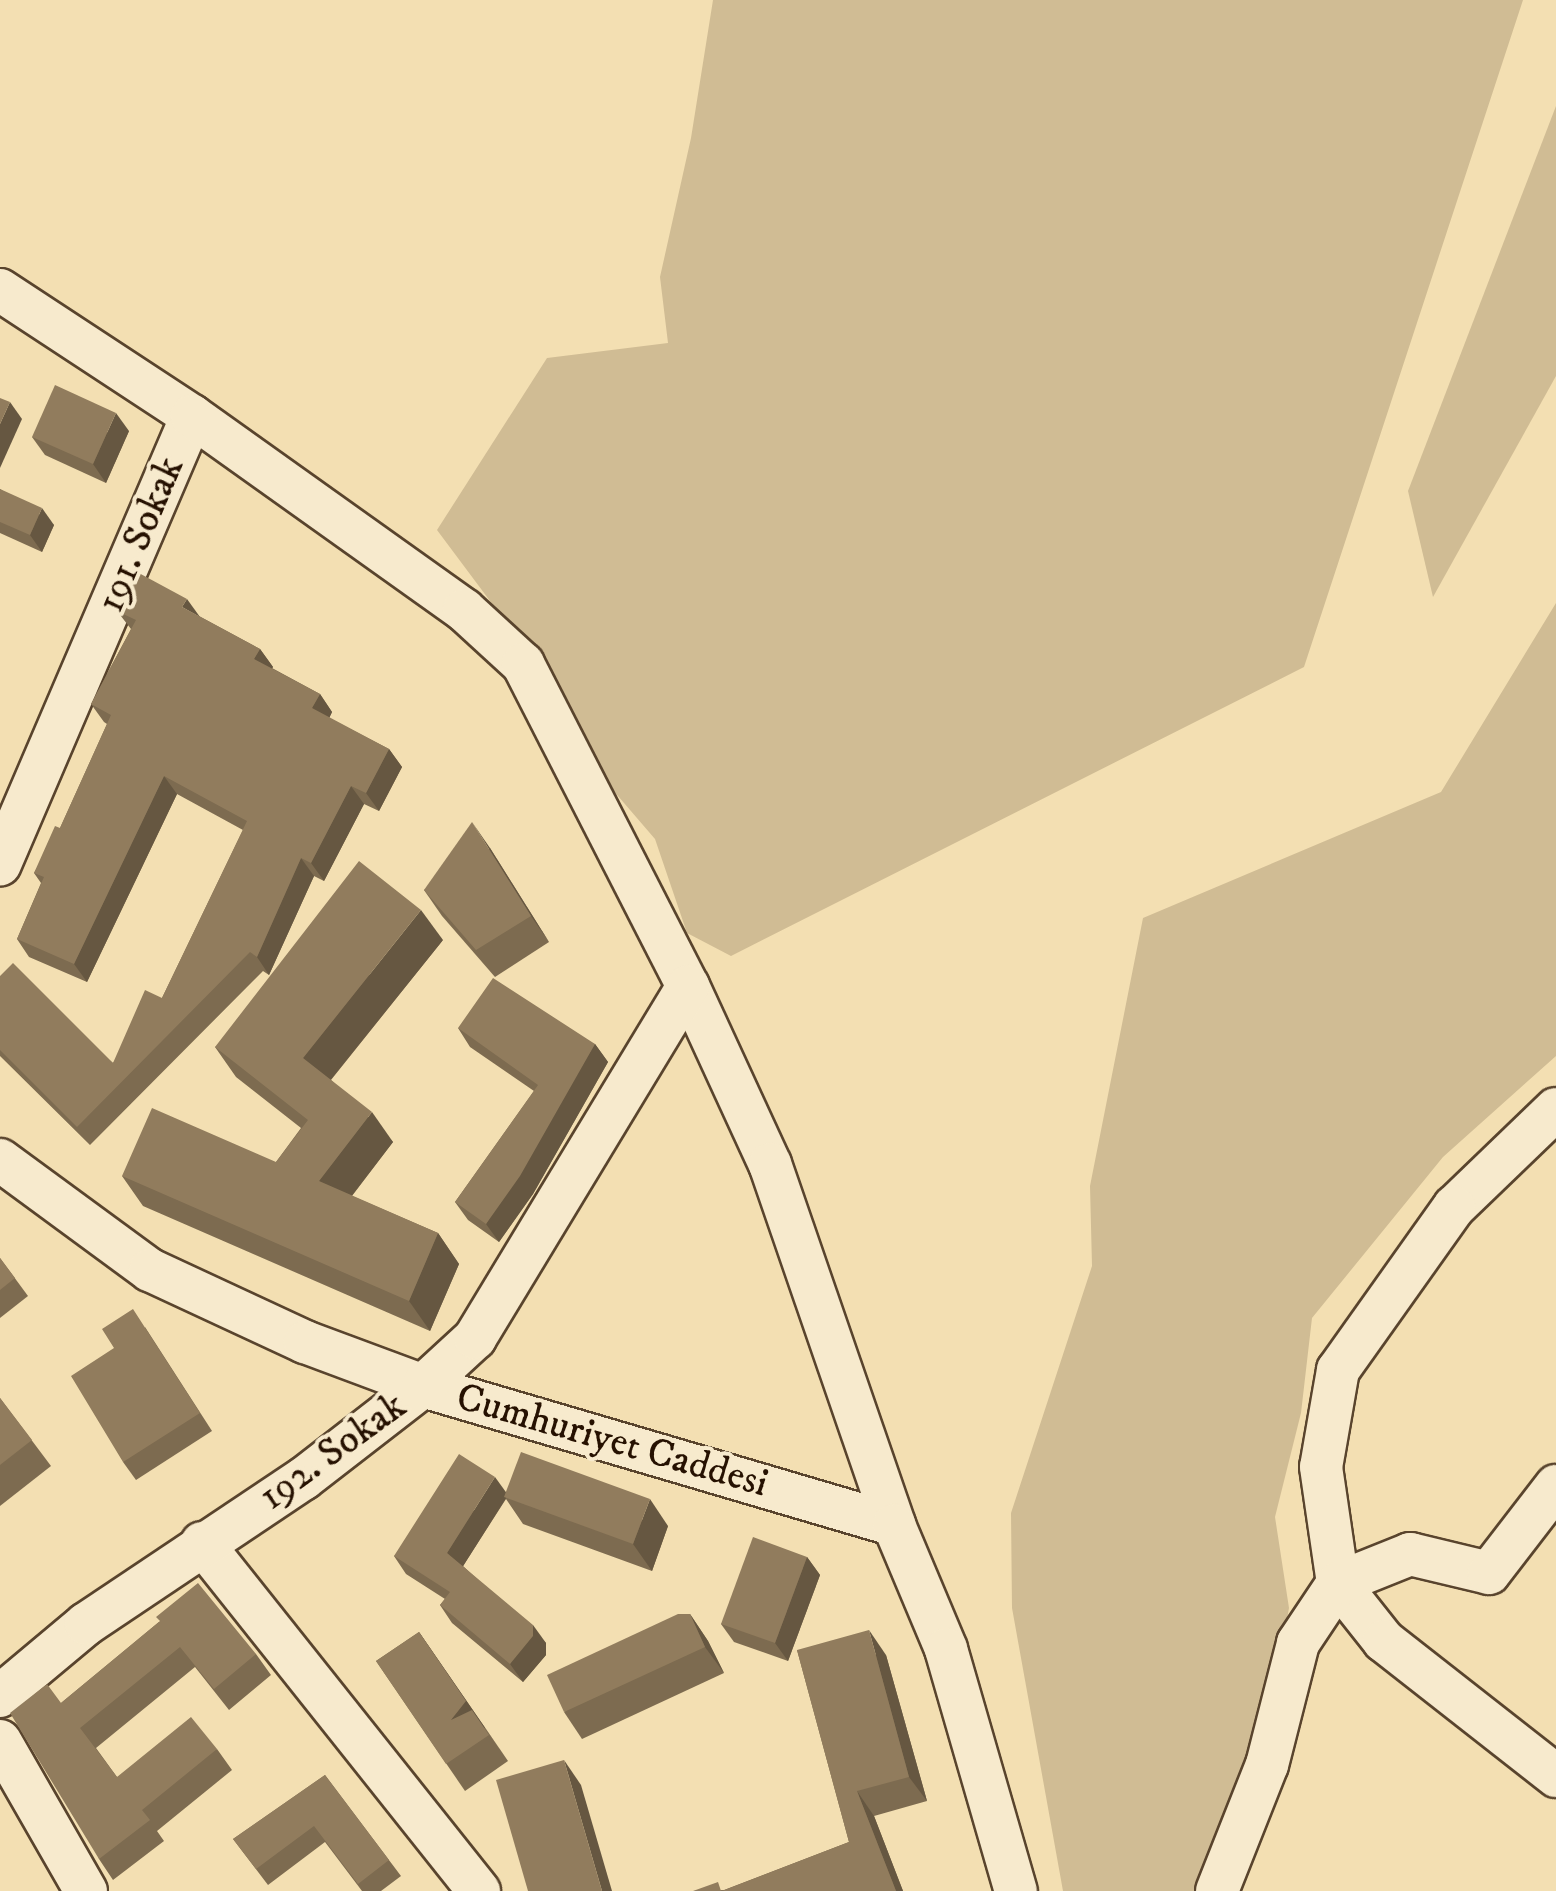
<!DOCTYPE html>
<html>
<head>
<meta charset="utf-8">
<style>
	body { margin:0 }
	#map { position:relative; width:1556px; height:1891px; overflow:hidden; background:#f3dfb2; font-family:"IM FELL DW Pica",serif }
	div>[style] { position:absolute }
	.green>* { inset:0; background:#d0bc94 }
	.roads { filter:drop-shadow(2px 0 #59442d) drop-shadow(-2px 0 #59442d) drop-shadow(0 2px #59442d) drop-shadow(0 -2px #59442d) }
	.minor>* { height:42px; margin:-21px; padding:0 21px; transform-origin:21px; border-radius:21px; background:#f7eacd }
	.wall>* { inset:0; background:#7d6b50 }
	.shaded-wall>* { inset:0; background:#665741 }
	.building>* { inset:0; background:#917c5d }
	span { translate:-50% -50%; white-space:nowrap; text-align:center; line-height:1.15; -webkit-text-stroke:8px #f7eacd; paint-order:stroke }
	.street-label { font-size:40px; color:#261101 }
</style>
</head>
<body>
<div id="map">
	<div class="green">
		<i style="clip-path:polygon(713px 0,1523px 0,1304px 667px,731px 956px,687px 933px,655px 839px,587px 760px,564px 700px,437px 530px,547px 358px,668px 343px,660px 277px,691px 138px)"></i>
		<i style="clip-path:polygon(1556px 106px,1556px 376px,1433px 597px,1408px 491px)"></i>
		<i style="clip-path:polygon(1556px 603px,1556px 1056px,1443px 1157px,1312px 1318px,1301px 1413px,1275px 1517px,1289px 1608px,1267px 1729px,1197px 1891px,1063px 1891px,1012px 1608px,1011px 1513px,1092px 1266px,1090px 1186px,1143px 918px,1441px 792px)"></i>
	</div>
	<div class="roads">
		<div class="minor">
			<i style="left:0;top:290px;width:230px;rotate:33.3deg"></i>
			<i style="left:192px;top:416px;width:488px;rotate:113.2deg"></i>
			<i style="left:192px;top:416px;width:334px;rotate:35.5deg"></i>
			<i style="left:464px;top:610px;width:80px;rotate:42.5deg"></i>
			<i style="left:523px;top:664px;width:362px;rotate:62.9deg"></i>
			<i style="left:688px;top:986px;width:196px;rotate:65.3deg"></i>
			<i style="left:770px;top:1164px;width:382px;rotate:71deg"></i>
			<i style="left:1556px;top:1109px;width:141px;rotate:136.1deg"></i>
			<i style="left:1454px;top:1207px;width:200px;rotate:125.4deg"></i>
			<i style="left:1338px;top:1370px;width:98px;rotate:99.9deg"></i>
			<i style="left:1321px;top:1467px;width:117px;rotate:81.7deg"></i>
			<i style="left:1338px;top:1583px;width:74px;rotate:51.6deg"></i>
			<i style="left:1384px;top:1641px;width:219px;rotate:38.1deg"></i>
			<i style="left:0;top:1160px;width:186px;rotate:36.3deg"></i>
			<i style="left:150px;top:1270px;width:171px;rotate:24.9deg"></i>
			<i style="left:305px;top:1342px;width:126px;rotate:20.4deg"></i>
			<i style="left:423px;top:1386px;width:491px;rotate:16.4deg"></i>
			<i style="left:894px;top:1525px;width:134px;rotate:67.2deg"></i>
			<i style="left:946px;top:1649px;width:252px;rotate:73.9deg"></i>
			<i style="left:202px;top:1543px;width:445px;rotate:51.5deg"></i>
			<i style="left:0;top:1696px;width:112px;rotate:-39.9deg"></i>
			<i style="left:86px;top:1624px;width:261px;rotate:-33.8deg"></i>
			<i style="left:303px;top:1479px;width:152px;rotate:-37.8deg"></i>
			<i style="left:423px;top:1386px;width:71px;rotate:-42.7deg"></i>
			<i style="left:475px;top:1338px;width:411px;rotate:-58.8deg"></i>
			<i style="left:0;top:1741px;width:173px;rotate:60.2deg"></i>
			<i style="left:1217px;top:1891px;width:136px;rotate:-68.4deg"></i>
			<i style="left:1267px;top:1765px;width:126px;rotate:-75.7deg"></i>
			<i style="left:1298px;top:1643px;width:72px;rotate:-56.3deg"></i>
			<i style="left:1338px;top:1583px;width:78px;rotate:-21.9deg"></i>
			<i style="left:1410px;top:1554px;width:81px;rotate:13.5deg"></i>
			<i style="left:1489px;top:1573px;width:110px;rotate:-52.4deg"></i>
		</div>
	</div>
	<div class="wall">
		<i style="clip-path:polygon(129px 431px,106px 483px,45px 455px,32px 437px)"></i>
		<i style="clip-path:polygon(0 489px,54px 525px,42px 552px,0 533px)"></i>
		<i style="clip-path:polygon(117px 611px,199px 616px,260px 649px,273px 667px,272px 668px,320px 694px,332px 712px,329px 718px,389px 749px,402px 767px,379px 811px,364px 804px,324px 881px,314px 876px,269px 975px,263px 971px,90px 1145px,0 1056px,0 976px,113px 1063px,162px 998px,243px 830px,177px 794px,87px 982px,29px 957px,17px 939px,41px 883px,34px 873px,60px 828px,107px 724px,104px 722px,91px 704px,131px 629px)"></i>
		<i style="clip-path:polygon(490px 848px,549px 942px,495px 977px,442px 916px,424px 890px)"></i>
		<i style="clip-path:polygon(443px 940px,331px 1080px,393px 1142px,352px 1196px,438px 1233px,459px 1264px,430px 1331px,143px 1206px,122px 1176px,276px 1162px,301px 1128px,236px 1077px,215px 1047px)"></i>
		<i style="clip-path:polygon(458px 1028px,595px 1044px,608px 1062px,533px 1194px,499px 1242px,468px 1220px,455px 1202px,534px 1091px,470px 1047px)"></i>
		<i style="clip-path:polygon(0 1258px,28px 1296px,0 1318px)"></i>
		<i style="clip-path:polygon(145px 1327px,212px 1431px,136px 1480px,123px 1462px)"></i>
		<i style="clip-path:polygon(0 1398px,51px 1466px,0 1506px)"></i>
		<i style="clip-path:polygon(506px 1492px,668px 1526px,652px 1571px,523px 1524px,506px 1499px,463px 1566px,546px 1643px,546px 1655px,523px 1682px,452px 1623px,440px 1605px,445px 1599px,406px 1574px,394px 1556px)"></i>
		<i style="clip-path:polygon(807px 1557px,820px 1575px,788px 1661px,734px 1642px,721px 1624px)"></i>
		<i style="clip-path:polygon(690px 1614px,708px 1641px,724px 1673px,582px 1739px,564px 1712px)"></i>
		<i style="clip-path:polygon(159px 1622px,256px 1654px,271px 1675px,229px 1710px,195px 1667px,96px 1748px,117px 1777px,217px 1749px,232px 1770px,157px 1831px,164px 1841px,113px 1880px,99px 1859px,61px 1703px)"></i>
		<i style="clip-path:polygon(419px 1632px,508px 1761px,465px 1791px,376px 1661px)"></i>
		<i style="clip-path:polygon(797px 1650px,886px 1655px,927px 1801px,874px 1816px,903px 1891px,693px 1891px,724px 1890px,849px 1842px)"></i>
		<i style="clip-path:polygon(325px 1775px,401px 1876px,381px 1891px,362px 1891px,325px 1842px,268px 1885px,233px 1839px)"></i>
	</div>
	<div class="shaded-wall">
		<i style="clip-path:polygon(10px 402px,22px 419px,0 468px,0 424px)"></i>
		<i style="clip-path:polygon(116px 413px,129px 431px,106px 483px,93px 464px)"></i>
		<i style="clip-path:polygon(42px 508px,54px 525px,42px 552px,30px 535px)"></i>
		<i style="clip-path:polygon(187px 599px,200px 617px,182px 607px)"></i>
		<i style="clip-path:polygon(260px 649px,273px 667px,267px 677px,254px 659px)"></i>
		<i style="clip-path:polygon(320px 694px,332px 712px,325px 727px,312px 708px)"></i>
		<i style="clip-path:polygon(389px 749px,402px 767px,379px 811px,366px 793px)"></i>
		<i style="clip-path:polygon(164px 776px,177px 794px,87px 982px,74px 964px)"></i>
		<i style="clip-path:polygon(351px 786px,364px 804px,324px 881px,311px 863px)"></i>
		<i style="clip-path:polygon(472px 822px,490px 848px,549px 942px,531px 916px)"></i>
		<i style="clip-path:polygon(301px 858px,314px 876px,269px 975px,257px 957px)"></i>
		<i style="clip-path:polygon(421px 910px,443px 940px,324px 1088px,303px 1058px)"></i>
		<i style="clip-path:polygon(595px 1044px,608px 1062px,533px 1194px,499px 1242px,486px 1224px)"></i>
		<i style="clip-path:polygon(372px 1112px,393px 1142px,340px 1211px,319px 1181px)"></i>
		<i style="clip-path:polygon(438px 1233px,459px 1264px,430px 1331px,409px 1301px)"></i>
		<i style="clip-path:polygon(495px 1477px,508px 1495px,460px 1571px,447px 1553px)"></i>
		<i style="clip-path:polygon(650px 1499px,668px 1526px,652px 1571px,633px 1544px)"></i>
		<i style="clip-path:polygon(807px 1557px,820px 1575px,788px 1661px,775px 1643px)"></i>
		<i style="clip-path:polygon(690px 1614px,708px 1641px,724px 1673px,705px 1647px)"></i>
		<i style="clip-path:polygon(533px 1625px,546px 1643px,546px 1655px,523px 1682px,510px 1664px)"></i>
		<i style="clip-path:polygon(869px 1630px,886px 1655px,927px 1801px,909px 1777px)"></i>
		<i style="clip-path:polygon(419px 1632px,508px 1761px,485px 1728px,451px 1720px)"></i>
		<i style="clip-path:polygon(564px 1760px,581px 1785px,612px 1891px,602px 1891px)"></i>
		<i style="clip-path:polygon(857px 1791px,874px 1816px,903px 1891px,896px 1891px)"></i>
	</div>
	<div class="building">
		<i style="clip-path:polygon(55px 385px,116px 413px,93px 464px,32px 437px)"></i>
		<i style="clip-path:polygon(0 398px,10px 402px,0 424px)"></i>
		<i style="clip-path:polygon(0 489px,42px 508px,30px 535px,0 522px)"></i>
		<i style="clip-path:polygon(137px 572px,187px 599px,182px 607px,260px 649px,254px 659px,320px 694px,312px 708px,389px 749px,366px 793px,351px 786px,311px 863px,301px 858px,257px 957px,250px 952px,77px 1127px,0 1050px,0 976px,13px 963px,113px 1063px,145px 990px,162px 998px,247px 821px,164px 776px,74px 964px,17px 939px,44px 877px,34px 873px,55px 826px,60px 828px,111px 715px,91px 704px,136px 620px,117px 611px)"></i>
		<i style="clip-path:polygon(472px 822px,531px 916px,476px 950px,424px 890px)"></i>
		<i style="clip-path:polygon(359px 861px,421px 910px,303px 1058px,372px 1112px,319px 1181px,438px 1233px,409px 1301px,122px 1176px,152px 1108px,276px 1162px,308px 1120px,215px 1047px)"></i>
		<i style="clip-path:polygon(493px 978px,595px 1044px,520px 1176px,486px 1224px,455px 1202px,538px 1085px,458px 1028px)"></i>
		<i style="clip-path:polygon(0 1258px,15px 1278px,0 1290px)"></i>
		<i style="clip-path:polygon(133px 1309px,200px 1413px,123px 1462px,71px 1376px,114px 1348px,102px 1329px)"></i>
		<i style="clip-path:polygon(0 1398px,32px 1440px,0 1465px)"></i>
		<i style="clip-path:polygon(521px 1452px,650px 1499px,633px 1544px,504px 1497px)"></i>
		<i style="clip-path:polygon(459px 1454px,495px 1477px,447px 1553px,533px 1625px,533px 1636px,510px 1664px,440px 1605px,450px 1592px,394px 1556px)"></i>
		<i style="clip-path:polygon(753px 1537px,807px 1557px,775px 1643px,721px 1624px)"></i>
		<i style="clip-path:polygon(198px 1583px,256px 1654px,214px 1689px,180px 1647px,80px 1728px,117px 1777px,191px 1717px,217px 1749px,142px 1810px,150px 1820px,99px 1859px,10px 1713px,47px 1684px,61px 1703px,160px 1621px,156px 1617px)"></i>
		<i style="clip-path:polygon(678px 1614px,690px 1614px,705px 1647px,564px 1712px,547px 1675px)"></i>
		<i style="clip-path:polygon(869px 1630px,909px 1777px,857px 1791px,896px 1891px,722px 1891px,849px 1842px,797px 1650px)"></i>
		<i style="clip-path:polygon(419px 1632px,466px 1701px,451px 1720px,472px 1710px,489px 1735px,446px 1764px,376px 1661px)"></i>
		<i style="clip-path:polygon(564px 1760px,602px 1891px,528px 1891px,496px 1780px)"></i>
		<i style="clip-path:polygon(325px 1775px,389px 1860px,358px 1884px,314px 1826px,256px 1869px,233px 1839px)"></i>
		<i style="clip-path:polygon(718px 1882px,721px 1891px,693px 1891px)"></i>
	</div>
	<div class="street-label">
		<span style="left:141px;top:535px;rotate:-67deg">191. Sokak</span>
		<span style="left:612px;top:1441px;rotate:16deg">Cumhuriyet Caddesi</span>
		<span style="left:333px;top:1452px;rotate:-36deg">192. Sokak</span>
	</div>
</div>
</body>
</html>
